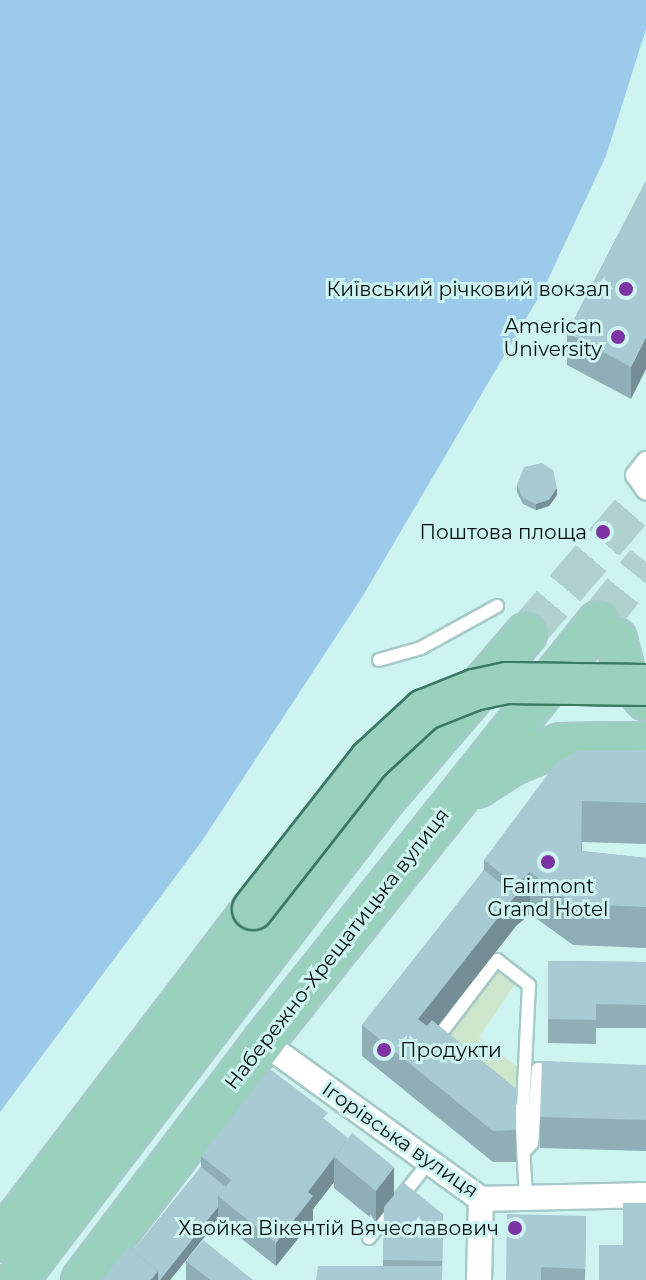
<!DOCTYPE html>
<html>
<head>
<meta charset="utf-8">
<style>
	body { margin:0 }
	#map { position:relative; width:646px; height:1280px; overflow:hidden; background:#cef4f1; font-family:Montserrat,sans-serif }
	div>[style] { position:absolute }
	.green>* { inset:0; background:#cde6cb }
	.water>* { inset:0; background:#9ccaeb }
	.primary-tunnel>* { height:40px; margin-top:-20px; transform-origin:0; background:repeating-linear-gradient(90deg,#b0d2cf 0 40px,transparent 0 60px) }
	.roads { filter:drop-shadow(2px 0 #a5cac8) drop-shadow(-2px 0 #a5cac8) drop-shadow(0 2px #a5cac8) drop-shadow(0 -2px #a5cac8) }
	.service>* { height:12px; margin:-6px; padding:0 6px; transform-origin:6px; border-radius:6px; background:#fff }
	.pedestrian>* { height:18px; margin:-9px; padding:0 9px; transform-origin:9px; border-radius:9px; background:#fff }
	.minor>* { height:24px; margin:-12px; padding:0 12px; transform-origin:12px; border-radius:12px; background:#fff }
	.primary>* { height:40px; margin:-20px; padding:0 20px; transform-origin:20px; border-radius:20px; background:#9ad1bd }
	.bridges { filter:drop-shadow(2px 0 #3a7963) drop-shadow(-2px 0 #3a7963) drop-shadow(0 2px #3a7963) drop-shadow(0 -2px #3a7963) }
	.primary-bridge>* { height:40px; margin:-20px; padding:0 20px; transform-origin:20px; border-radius:20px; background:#9ad1bd }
	.wall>* { inset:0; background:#90aeb5 }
	.shaded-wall>* { inset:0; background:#758d94 }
	.building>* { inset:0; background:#a7cad3 }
	.dots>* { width:22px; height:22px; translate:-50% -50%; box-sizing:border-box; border:4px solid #cef4f1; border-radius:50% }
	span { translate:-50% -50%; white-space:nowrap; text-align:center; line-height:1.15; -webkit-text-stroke:6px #cef4f1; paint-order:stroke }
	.poi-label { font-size:20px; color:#030f0e }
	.right { translate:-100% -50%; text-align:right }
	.left { translate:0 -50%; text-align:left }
	.street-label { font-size:20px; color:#030f0e }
</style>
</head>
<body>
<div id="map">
	<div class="green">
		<i style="clip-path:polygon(497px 960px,520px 977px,479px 1037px,524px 1072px,522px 1117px,432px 1045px)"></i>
	</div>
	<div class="water">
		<i style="clip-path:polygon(0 0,646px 0,646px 29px,606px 156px,544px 288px,364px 594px,202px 841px,0 1112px)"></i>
	</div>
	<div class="primary-tunnel">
		<i style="left:598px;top:622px;width:77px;rotate:-51.3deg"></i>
		<i style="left:526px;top:634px;width:184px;rotate:-49.4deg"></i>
	</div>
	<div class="roads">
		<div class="service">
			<i style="left:379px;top:660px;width:44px;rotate:-15.9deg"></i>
			<i style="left:421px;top:648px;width:87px;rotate:-28.9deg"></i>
			<i style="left:435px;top:1041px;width:102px;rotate:-52.6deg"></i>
			<i style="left:497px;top:960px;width:41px;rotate:38deg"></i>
			<i style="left:529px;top:985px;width:143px;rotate:92.8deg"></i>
			<i style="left:522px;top:1128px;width:70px;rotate:86.7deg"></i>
			<i style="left:505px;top:1103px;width:22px;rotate:39deg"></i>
			<i style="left:527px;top:1149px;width:8px;rotate:-50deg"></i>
			<i style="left:532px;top:1143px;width:74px;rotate:-85.4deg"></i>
			<i style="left:538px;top:1069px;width:19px;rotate:3deg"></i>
			<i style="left:369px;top:1238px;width:97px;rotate:-51.7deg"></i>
		</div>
		<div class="pedestrian">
			<i style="left:646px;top:461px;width:18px;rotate:128deg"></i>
			<i style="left:635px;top:475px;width:19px;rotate:55deg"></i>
		</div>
		<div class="minor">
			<i style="left:263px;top:1042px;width:269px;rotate:35.8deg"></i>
			<i style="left:481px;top:1199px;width:165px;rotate:-1.4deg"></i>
			<i style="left:479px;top:1280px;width:81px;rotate:-88.6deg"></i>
		</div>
		<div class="primary">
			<i style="left:616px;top:639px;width:36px;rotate:76deg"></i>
			<i style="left:625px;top:674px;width:33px;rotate:51deg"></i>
			<i style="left:477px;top:787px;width:43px;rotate:-32.6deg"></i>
			<i style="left:513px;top:764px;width:52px;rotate:-22.6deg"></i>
			<i style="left:561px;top:744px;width:85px;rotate:-0.7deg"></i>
			<i style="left:0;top:1241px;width:417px;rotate:-52.7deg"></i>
			<i style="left:17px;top:1280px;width:600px;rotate:-52.65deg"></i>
			<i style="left:381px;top:803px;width:223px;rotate:-49.4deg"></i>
			<i style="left:82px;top:1280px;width:299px;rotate:-52.7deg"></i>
			<i style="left:263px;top:1042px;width:537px;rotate:-51.42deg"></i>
		</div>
	</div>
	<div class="bridges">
		<div class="primary-bridge">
			<i style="left:253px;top:909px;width:189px;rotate:-51.9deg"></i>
			<i style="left:370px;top:760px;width:74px;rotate:-42.8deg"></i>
			<i style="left:424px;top:710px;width:54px;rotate:-21.8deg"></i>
			<i style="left:474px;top:690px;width:34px;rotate:-12deg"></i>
			<i style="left:507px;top:683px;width:139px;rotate:0.8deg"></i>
		</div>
	</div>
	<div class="wall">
		<i style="clip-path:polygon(646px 181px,631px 399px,567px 365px,567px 333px)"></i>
		<i style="clip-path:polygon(517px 485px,557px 495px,549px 506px,536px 510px,523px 504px,517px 492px)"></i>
		<i style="clip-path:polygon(646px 750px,646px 844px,582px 842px,582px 851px,646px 858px,646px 948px,573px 945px,530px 914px,516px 926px,438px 1025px,516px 1089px,516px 1162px,493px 1162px,362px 1056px,362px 1025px,484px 870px,484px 860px)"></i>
		<i style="clip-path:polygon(548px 961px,646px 962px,646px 1028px,596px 1028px,596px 1044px,548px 1043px)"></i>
		<i style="clip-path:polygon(646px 1065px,646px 1151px,540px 1148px,540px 1117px)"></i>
		<i style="clip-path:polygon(328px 1122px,394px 1195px,443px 1214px,442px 1280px,383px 1266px,384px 1212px,376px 1222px,334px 1188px,334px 1182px,313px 1209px,313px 1220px,276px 1266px,218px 1220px,170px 1280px,102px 1280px,133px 1251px,201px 1167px,201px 1156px)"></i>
		<i style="clip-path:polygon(586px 1216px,585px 1280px,506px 1280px)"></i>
		<i style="clip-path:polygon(186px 1261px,253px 1280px,186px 1280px)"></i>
	</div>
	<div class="shaded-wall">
		<i style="clip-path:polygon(646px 337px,646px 369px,631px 399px,631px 367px)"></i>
		<i style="clip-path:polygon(557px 488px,557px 495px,549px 506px,536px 510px,536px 504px)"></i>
		<i style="clip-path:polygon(530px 872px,530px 914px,516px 926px,418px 1051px,418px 1019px,516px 895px,516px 885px)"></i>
		<i style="clip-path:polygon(334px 1158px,334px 1182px,313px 1209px,313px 1220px,276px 1266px,276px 1243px,308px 1192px)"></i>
		<i style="clip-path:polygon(394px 1167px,394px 1198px,376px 1222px,376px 1191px)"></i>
		<i style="clip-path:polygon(218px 1207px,218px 1220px,170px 1280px,160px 1280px)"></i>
		<i style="clip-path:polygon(158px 1271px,158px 1280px,151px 1280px)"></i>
	</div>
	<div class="building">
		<i style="clip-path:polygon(646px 181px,646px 337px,631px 367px,567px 333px)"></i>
		<i style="clip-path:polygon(542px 463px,553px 470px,557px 488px,549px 500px,536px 504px,523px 498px,517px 485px,524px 467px)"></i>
		<i style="clip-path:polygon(646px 750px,646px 803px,582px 801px,581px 851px,646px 858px,646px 907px,573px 904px,530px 872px,516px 885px,484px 860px,557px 762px,579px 751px)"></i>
		<i style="clip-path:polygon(484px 870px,516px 895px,418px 1019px,427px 1026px,432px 1020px,516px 1089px,516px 1130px,493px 1131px,362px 1025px)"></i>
		<i style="clip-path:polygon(548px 961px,646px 962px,646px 1005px,596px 1004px,596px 1020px,548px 1019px)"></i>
		<i style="clip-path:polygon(542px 1061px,646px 1065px,646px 1120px,540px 1117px)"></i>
		<i style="clip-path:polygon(270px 1069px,328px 1113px,323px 1118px,348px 1138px,308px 1192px,313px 1196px,276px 1243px,218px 1196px,231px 1180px,201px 1156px)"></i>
		<i style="clip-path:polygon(352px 1133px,394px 1167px,376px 1191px,334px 1157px)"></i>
		<i style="clip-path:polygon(201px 1167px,226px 1187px,218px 1196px,218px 1207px,160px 1280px,158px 1280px,158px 1271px,133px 1251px)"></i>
		<i style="clip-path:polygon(404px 1183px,443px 1214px,442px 1261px,383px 1260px,384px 1207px)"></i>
		<i style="clip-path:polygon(623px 1203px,646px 1203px,646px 1280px,623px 1280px)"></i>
		<i style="clip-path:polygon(507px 1214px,586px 1216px,585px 1269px,541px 1267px,541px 1280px,506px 1280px)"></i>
		<i style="clip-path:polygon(203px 1240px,253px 1280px,210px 1280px,186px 1261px)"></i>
		<i style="clip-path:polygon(599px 1245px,623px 1245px,623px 1280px,599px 1280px)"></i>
		<i style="clip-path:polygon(128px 1247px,158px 1271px,151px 1280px,102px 1280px)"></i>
		<i style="clip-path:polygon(318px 1266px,442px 1266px,442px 1280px,316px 1280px)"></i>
	</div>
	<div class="dots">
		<i style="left:626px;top:289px;background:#7e33a5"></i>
		<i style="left:618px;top:337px;background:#7e33a5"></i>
		<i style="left:603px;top:532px;background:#7e33a5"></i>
		<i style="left:548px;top:862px;background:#7e33a5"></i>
		<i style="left:384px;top:1050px;background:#7e33a5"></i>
		<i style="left:515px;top:1228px;background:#7e33a5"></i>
	</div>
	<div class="poi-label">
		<span class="right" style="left:610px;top:289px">Київський річковий вокзал</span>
		<span class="right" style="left:602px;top:338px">American<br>University</span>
		<span class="right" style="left:587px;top:532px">Поштова площа</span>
		<span style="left:548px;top:898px">Fairmont<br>Grand Hotel</span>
		<span class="left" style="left:400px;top:1050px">Продукти</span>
		<span class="right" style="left:499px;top:1228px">Хвойка Вікентій Вячеславович</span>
	</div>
	<div class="street-label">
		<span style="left:337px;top:949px;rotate:-52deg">Набережно-Хрещатицька вулиця</span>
		<span style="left:400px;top:1140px;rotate:35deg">Ігорівська вулиця</span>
	</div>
</div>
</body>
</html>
